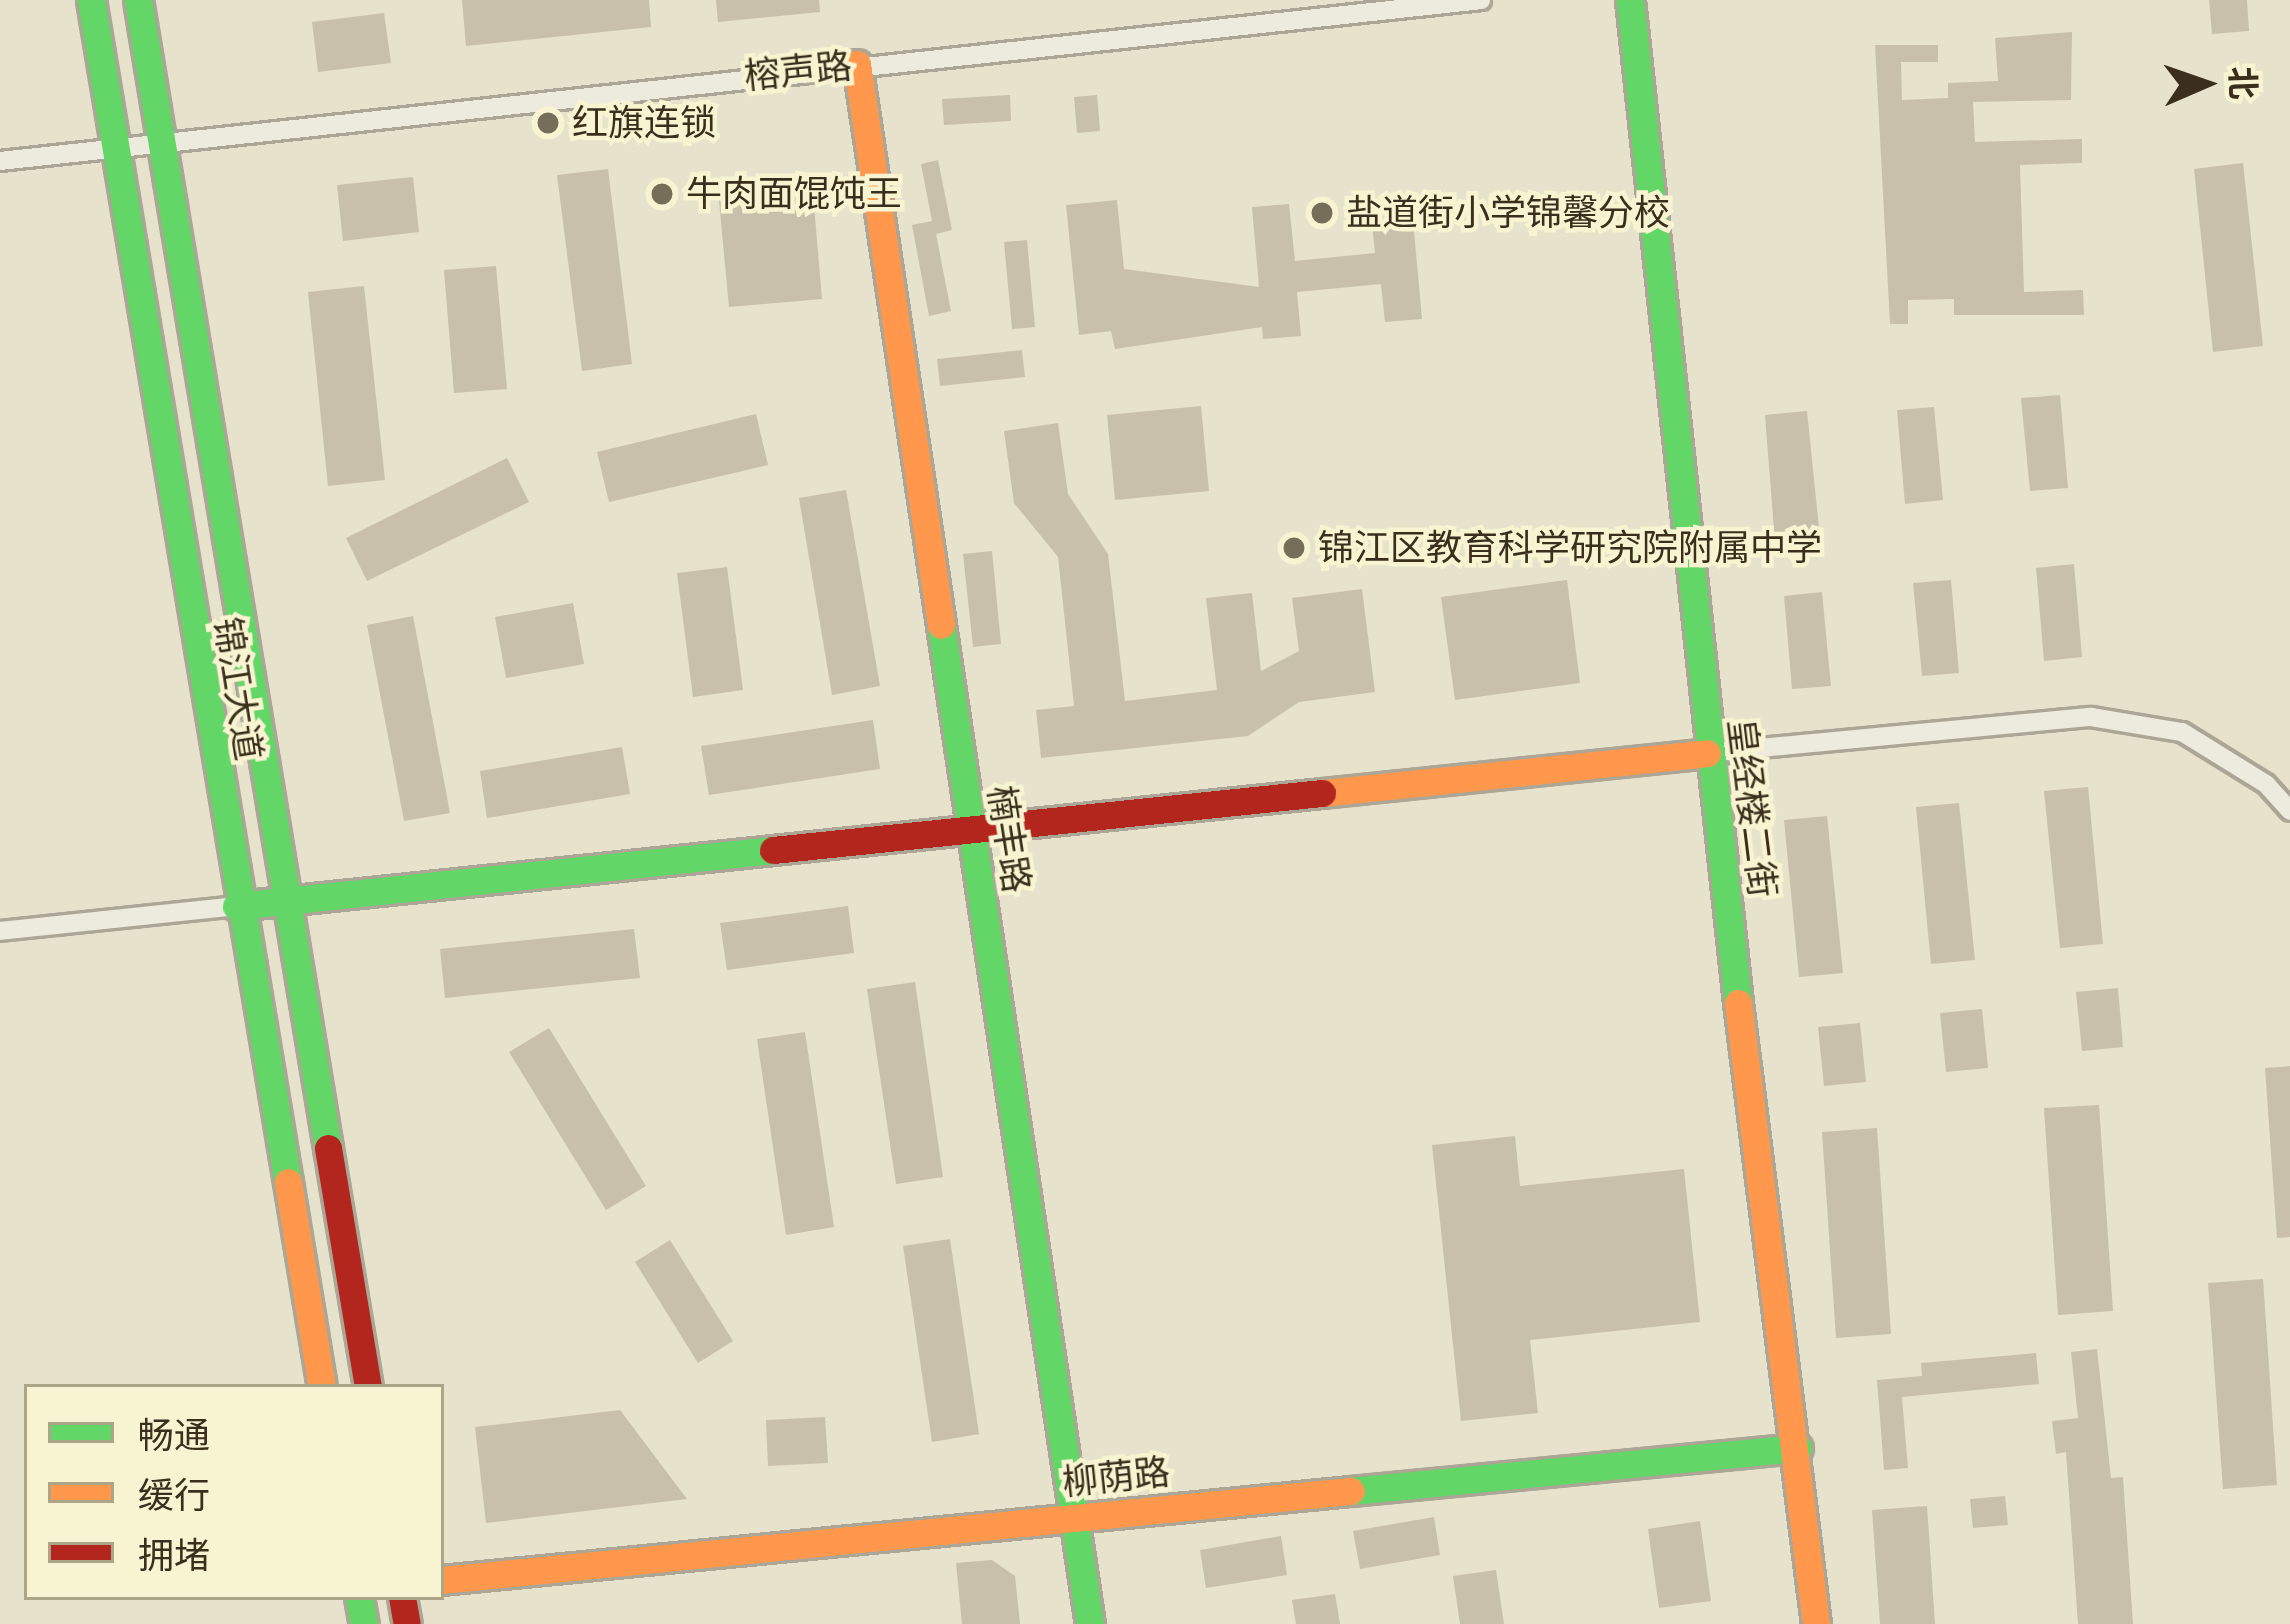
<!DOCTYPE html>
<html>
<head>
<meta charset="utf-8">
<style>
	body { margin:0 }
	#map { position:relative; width:2290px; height:1624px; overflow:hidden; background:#e6e2cb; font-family:Merriweather,"Noto Sans SC",serif }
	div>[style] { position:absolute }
	.building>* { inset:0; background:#c9c0ac }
	.roads { filter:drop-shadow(3px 0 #aba695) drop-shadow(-3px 0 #aba695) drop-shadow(0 3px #aba695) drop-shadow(0 -3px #aba695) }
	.street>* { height:18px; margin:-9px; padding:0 9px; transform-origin:9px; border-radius:9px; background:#edebde }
	.fast>* { height:27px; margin:-13.5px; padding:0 13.5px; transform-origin:13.5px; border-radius:13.5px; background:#63d668 }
	.slow>* { height:27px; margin:-13.5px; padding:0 13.5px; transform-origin:13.5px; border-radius:13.5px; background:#ff974d }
	.jam>* { height:27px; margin:-13.5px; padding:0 13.5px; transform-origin:13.5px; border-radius:13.5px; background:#b3261e }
	.dots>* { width:33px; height:33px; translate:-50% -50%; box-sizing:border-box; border:6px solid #f8f3d0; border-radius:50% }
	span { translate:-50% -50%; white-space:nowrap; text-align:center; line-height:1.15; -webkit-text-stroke:9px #f8f3d0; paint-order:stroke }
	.street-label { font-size:36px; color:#392f1c }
	.poi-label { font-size:36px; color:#392f1c }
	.left { translate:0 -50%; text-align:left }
	.legend { position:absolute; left:24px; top:1384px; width:420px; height:216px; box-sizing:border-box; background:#f8f3d0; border:3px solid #aca588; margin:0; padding:15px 21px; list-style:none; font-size:36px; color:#392f1c }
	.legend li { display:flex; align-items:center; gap:24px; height:60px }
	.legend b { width:60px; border:3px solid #aca588 }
	.north { position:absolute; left:2146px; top:24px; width:120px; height:120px; -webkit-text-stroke:9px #f8f3d0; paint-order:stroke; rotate:88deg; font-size:33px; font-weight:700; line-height:48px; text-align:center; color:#392f1c }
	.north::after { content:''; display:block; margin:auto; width:42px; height:54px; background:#392f1c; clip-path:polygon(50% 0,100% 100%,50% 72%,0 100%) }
</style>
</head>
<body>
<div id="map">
	<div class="building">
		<i style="clip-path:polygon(462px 0,649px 0,651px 27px,466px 46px)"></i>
		<i style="clip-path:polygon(716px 0,819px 0,820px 12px,718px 22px)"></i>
		<i style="clip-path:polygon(2209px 0,2247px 0,2249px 31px,2212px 34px)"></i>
		<i style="clip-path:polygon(384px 13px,391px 63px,318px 72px,312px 22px)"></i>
		<i style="clip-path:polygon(2072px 32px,2071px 100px,1973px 102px,1975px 142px,2082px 139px,2082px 163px,2020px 165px,2024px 292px,2083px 290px,2084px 315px,1954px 315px,1954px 299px,1908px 300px,1908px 324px,1890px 324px,1875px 45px,1938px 45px,1938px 62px,1901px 62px,1902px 100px,1948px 98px,1948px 83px,1998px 81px,1995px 38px)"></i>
		<i style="clip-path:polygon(1010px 95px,1011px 121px,944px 125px,942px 99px)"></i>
		<i style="clip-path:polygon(1097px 95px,1100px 131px,1077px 133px,1074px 97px)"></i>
		<i style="clip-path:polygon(938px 160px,952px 230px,936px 234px,951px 311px,929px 316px,912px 225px,932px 221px,921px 164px)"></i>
		<i style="clip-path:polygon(2243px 163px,2263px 346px,2213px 352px,2194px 169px)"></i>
		<i style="clip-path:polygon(608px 169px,632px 364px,582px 371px,557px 175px)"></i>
		<i style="clip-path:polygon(413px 177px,419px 232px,343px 241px,337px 185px)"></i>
		<i style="clip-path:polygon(812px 182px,822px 299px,729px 307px,718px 190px)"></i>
		<i style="clip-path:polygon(1117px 200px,1124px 269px,1259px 287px,1252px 207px,1289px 204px,1295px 261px,1375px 253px,1372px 224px,1413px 220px,1422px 319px,1385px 322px,1381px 284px,1297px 292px,1301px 336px,1263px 339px,1262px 327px,1115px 349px,1111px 331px,1079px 335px,1066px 205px)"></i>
		<i style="clip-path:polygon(1027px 240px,1035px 327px,1012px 329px,1004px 242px)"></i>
		<i style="clip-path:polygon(496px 266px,507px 389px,454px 393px,444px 270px)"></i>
		<i style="clip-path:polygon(364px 286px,385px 480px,328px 486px,308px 292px)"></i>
		<i style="clip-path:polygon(1022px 350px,1025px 377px,940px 386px,937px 359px)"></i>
		<i style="clip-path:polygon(2060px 395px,2068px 488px,2030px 491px,2021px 398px)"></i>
		<i style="clip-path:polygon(1201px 406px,1209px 491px,1115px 500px,1107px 415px)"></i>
		<i style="clip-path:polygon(1934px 407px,1943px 500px,1905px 504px,1897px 410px)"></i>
		<i style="clip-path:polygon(1807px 411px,1820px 538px,1775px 542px,1765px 415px)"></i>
		<i style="clip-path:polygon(756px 414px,768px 465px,609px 502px,597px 452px)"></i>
		<i style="clip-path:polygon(1058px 423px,1068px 494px,1108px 554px,1125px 701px,1217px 690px,1206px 598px,1252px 593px,1261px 671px,1299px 651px,1292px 598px,1362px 589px,1375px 692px,1299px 702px,1248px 736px,1041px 758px,1036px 710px,1074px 706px,1058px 557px,1014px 503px,1004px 431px)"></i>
		<i style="clip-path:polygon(507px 458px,529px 502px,367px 581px,346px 538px)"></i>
		<i style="clip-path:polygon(846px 490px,880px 686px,832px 695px,799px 498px)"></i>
		<i style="clip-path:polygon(992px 551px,1001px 644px,973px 647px,963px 554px)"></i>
		<i style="clip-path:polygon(2074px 564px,2082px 657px,2044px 661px,2036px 568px)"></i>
		<i style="clip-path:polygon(727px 567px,743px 690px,693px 697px,677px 573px)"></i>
		<i style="clip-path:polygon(1567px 580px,1580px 683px,1455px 700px,1441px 597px)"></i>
		<i style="clip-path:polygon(1951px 580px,1959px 673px,1922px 676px,1913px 583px)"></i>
		<i style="clip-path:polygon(1822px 592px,1831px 686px,1792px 689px,1784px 596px)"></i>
		<i style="clip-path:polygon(573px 603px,584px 664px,506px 678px,495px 617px)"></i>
		<i style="clip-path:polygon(413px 616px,450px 813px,404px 821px,367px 625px)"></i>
		<i style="clip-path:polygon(873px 720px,880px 769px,709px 795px,701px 746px)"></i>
		<i style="clip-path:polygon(622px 747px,630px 794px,487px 818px,480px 771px)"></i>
		<i style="clip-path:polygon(2088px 787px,2103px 944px,2060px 948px,2044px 791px)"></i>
		<i style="clip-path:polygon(1959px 803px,1975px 960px,1931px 964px,1916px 807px)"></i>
		<i style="clip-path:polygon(1827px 816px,1843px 973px,1799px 977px,1784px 820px)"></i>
		<i style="clip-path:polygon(848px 906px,854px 953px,727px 970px,720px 923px)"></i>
		<i style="clip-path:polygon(634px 929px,640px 978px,445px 998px,440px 949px)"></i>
		<i style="clip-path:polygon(915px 982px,943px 1177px,896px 1184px,867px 989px)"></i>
		<i style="clip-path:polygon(2118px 988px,2123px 1047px,2082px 1051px,2076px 992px)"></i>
		<i style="clip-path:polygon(1982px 1009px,1988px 1068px,1946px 1072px,1940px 1013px)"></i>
		<i style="clip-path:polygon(1860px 1023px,1866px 1082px,1824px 1086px,1818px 1027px)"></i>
		<i style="clip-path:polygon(549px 1028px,646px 1186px,606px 1210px,509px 1052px)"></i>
		<i style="clip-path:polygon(805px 1032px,834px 1227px,786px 1235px,757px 1039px)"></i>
		<i style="clip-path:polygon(2290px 1066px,2290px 1237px,2277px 1238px,2265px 1068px)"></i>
		<i style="clip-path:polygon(2099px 1105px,2113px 1311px,2058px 1315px,2044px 1108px)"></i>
		<i style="clip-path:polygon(1877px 1128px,1891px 1334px,1836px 1338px,1822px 1132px)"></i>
		<i style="clip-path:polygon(1515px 1136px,1520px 1186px,1684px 1169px,1700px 1322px,1530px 1340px,1538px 1413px,1461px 1421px,1432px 1145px)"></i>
		<i style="clip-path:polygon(950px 1239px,979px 1434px,932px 1442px,903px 1246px)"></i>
		<i style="clip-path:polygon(670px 1240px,733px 1341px,698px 1363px,635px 1262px)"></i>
		<i style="clip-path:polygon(2263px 1279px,2277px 1485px,2223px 1489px,2208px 1283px)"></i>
		<i style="clip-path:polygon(2097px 1349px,2111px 1478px,2123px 1477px,2133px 1624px,2078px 1624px,2066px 1452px,2056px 1454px,2052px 1421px,2078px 1418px,2071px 1352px)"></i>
		<i style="clip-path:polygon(2036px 1353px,2039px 1384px,1902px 1397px,1908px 1468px,1884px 1470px,1877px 1380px,1922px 1376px,1921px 1363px)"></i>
		<i style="clip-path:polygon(620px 1410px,687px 1499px,486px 1523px,475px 1427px)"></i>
		<i style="clip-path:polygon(825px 1417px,828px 1463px,768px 1466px,766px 1420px)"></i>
		<i style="clip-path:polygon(2005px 1496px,2008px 1525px,1973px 1528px,1970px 1499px)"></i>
		<i style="clip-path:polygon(1927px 1506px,1935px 1624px,1880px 1624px,1872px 1510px)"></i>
		<i style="clip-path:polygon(1434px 1517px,1440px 1555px,1360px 1569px,1353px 1531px)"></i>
		<i style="clip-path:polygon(1700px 1521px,1711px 1601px,1659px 1608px,1648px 1529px)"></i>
		<i style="clip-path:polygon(1281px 1536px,1287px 1575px,1206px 1588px,1200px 1550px)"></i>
		<i style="clip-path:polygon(992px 1560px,1015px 1576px,1020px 1624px,962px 1624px,956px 1563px)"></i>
		<i style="clip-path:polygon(1496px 1570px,1504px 1624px,1460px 1624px,1453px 1576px)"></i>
		<i style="clip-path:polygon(1335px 1594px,1340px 1624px,1296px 1624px,1292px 1600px)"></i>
	</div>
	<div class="roads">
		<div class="street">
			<i style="left:0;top:161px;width:1490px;rotate:-6.2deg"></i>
			<i style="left:1707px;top:753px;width:386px;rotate:-5.4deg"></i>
			<i style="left:2091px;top:717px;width:92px;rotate:9.4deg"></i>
			<i style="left:2182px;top:732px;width:99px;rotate:31.8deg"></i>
			<i style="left:2266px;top:784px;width:36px;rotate:48deg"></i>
			<i style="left:0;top:931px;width:237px;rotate:-6deg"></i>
		</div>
		<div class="fast">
			<i style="left:91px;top:0;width:1198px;rotate:80.54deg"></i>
			<i style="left:138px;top:0;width:1164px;rotate:80.6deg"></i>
			<i style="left:1630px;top:0;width:1009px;rotate:83.85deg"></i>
			<i style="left:941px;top:625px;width:1010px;rotate:81.52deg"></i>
			<i style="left:236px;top:906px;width:540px;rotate:-5.95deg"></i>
			<i style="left:1351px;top:1491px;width:449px;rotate:-5.5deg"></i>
			<i style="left:359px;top:1597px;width:27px;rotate:80deg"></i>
		</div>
		<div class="slow">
			<i style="left:857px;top:64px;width:567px;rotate:81.48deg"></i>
			<i style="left:1322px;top:793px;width:387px;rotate:-5.9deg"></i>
			<i style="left:1738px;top:1003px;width:626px;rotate:82.84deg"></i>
			<i style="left:288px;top:1182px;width:208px;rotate:80.6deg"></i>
			<i style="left:441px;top:1580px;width:914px;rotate:-5.59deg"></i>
		</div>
		<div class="jam">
			<i style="left:773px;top:850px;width:552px;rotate:-5.93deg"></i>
			<i style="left:328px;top:1148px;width:242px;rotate:80.5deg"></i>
			<i style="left:402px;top:1597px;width:27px;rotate:80deg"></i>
		</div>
	</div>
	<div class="dots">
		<i style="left:548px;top:123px;background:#766e59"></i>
		<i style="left:662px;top:194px;background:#766e59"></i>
		<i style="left:1322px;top:213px;background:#766e59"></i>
		<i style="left:1294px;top:548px;background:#766e59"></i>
	</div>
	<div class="street-label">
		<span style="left:798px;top:71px;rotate:-6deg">榕声路</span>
		<span style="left:238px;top:689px;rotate:81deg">锦江大道</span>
		<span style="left:1752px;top:808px;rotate:83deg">皇经楼二街</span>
		<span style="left:1009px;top:839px;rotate:81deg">楠丰路</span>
		<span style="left:1116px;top:1477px;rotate:-6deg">柳荫路</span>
	</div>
	<div class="poi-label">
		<span class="left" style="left:572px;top:123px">红旗连锁</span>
		<span class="left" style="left:686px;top:194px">牛肉面馄饨王</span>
		<span class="left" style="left:1346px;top:213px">盐道街小学锦馨分校</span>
		<span class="left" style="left:1318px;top:548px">锦江区教育科学研究院附属中学</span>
	</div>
	<ul class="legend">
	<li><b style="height:15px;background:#63d668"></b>畅通</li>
	<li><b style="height:15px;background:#ff974d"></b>缓行</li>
	<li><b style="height:15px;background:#b3261e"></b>拥堵</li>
	</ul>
	<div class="north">北</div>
</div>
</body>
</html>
